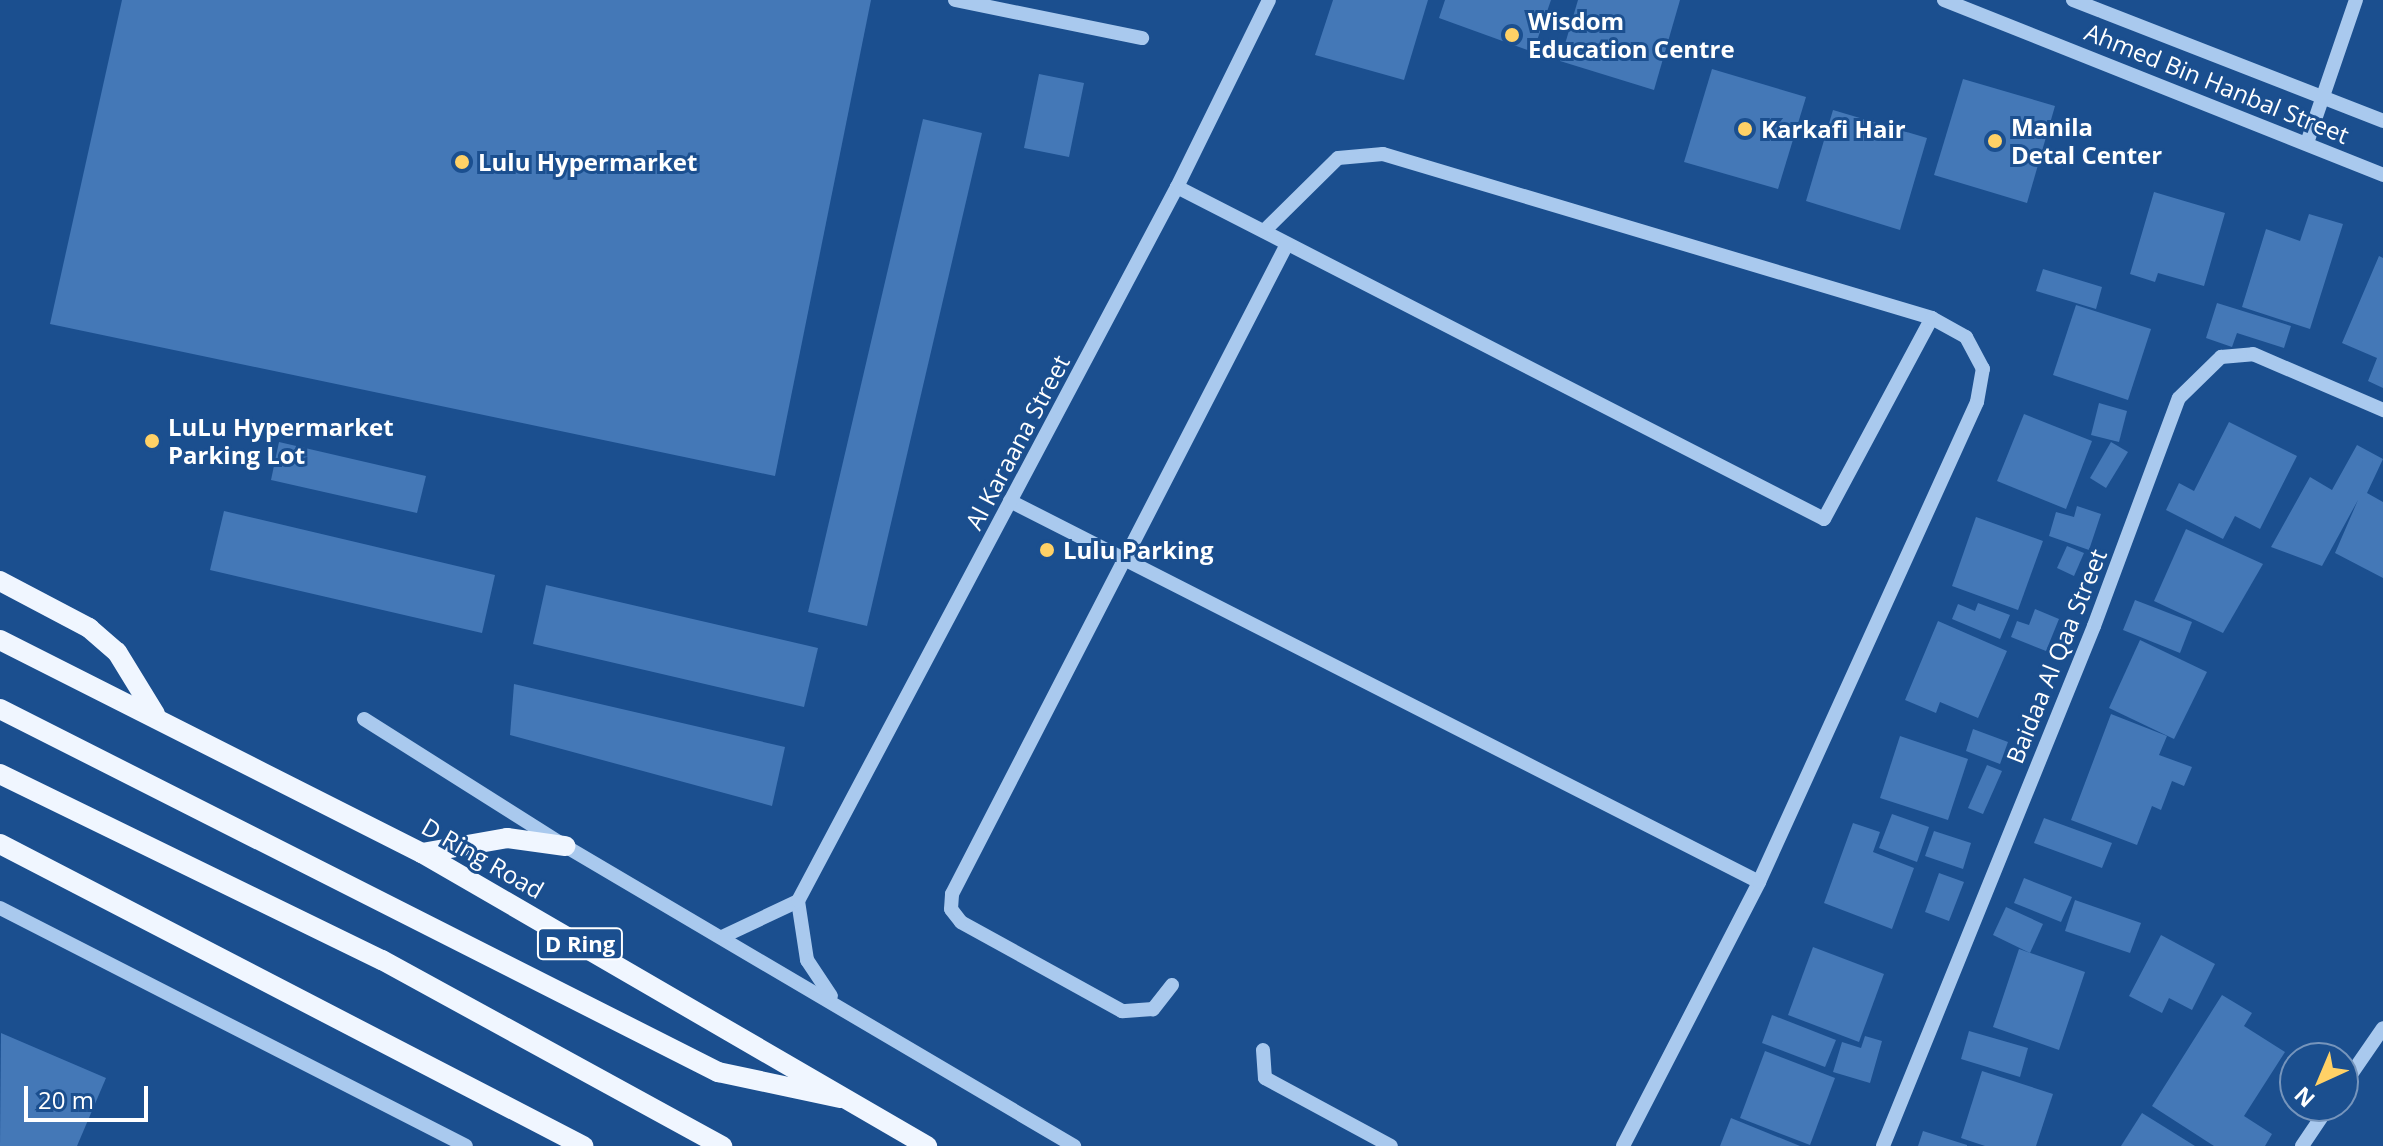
<!DOCTYPE html>
<html>
<head>
<meta charset="utf-8">
<style>
	body { margin:0 }
	#map { position:relative; width:2383px; height:1146px; overflow:hidden; background:#1b4f8f; font-family:"Open Sans",sans-serif }
	div>[style] { position:absolute }
	.building>* { inset:0; background:#4478b7 }
	.minor>* { height:14px; margin:-7px; padding:0 7px; transform-origin:7px; border-radius:7px; background:#a9c9ee }
	.major>* { height:20px; margin:-10px; padding:0 10px; transform-origin:10px; border-radius:10px; background:#f0f6ff }
	.dots>* { width:22px; height:22px; translate:-50% -50%; box-sizing:border-box; border:4px solid #1b4f8f; border-radius:50% }
	span { translate:-50% -50%; white-space:nowrap; text-align:center; line-height:1.15; -webkit-text-stroke:6px #1b4f8f; paint-order:stroke }
	.shield-label span { padding:2px 6px; background:#1b4f8f; border:2px solid; border-radius:6px; -webkit-text-stroke-width:0 }
	.shield-label { font-size:22px; color:#fff; font-weight:700 }
	.poi-label { font-size:24px; color:#fff; font-weight:700 }
	.left { translate:0 -50%; text-align:left }
	.street-label { font-size:24px; color:#fff }
	.north { position:absolute; left:2279px; top:1042px; width:80px; height:80px; box-sizing:border-box; background:#1b4f8f; border:2px solid #7695bc; border-radius:50%; rotate:224deg; font-size:22px; font-weight:700; line-height:32px; text-align:center; color:#fff }
	.north::after { content:''; display:block; margin:auto; width:28px; height:36px; background:#ffd166; clip-path:polygon(50% 0,100% 100%,50% 72%,0 100%) }
	.scale { position:absolute; left:24px; top:1086px; width:124px; height:36px; box-sizing:border-box; border:4px solid #fff; border-top:0; padding-left:10px; font-size:24px; line-height:28px; white-space:nowrap; color:#fff; -webkit-text-stroke:6px #1b4f8f; paint-order:stroke }
</style>
</head>
<body>
<div id="map">
	<div class="building">
		<i style="clip-path:polygon(122px 0,871px 0,775px 476px,50px 324px)"></i>
		<i style="clip-path:polygon(1333px 0,1428px 0,1404px 80px,1315px 55px)"></i>
		<i style="clip-path:polygon(1445px 0,1551px 0,1533px 52px,1439px 18px)"></i>
		<i style="clip-path:polygon(1578px 0,1680px 0,1654px 90px,1560px 61px)"></i>
		<i style="clip-path:polygon(1712px 69px,1806px 97px,1778px 189px,1684px 162px)"></i>
		<i style="clip-path:polygon(1039px 74px,1084px 83px,1069px 157px,1024px 148px)"></i>
		<i style="clip-path:polygon(1963px 79px,2055px 106px,2027px 203px,1934px 175px)"></i>
		<i style="clip-path:polygon(1833px 110px,1927px 138px,1900px 230px,1806px 201px)"></i>
		<i style="clip-path:polygon(923px 119px,982px 133px,867px 626px,808px 612px)"></i>
		<i style="clip-path:polygon(2154px 192px,2225px 213px,2204px 286px,2158px 273px,2155px 282px,2130px 274px)"></i>
		<i style="clip-path:polygon(2309px 214px,2343px 224px,2310px 329px,2242px 307px,2266px 229px,2300px 241px)"></i>
		<i style="clip-path:polygon(2379px 256px,2383px 258px,2383px 388px,2368px 381px,2377px 358px,2342px 343px)"></i>
		<i style="clip-path:polygon(2043px 269px,2102px 287px,2096px 309px,2036px 291px)"></i>
		<i style="clip-path:polygon(2217px 303px,2291px 326px,2284px 348px,2237px 333px,2232px 347px,2206px 338px)"></i>
		<i style="clip-path:polygon(2076px 305px,2151px 329px,2128px 400px,2053px 375px)"></i>
		<i style="clip-path:polygon(2099px 403px,2127px 411px,2119px 442px,2091px 435px)"></i>
		<i style="clip-path:polygon(2024px 414px,2092px 441px,2066px 509px,1997px 481px)"></i>
		<i style="clip-path:polygon(2229px 422px,2297px 456px,2260px 529px,2235px 516px,2223px 539px,2166px 510px,2179px 483px,2194px 491px)"></i>
		<i style="clip-path:polygon(279px 442px,426px 476px,417px 513px,271px 480px)"></i>
		<i style="clip-path:polygon(2111px 442px,2128px 452px,2106px 488px,2090px 478px)"></i>
		<i style="clip-path:polygon(2357px 445px,2383px 459px,2367px 493px,2383px 502px,2383px 578px,2335px 553px,2358px 500px,2322px 566px,2271px 547px,2310px 477px,2332px 490px)"></i>
		<i style="clip-path:polygon(2077px 506px,2101px 514px,2089px 550px,2049px 536px,2056px 512px,2074px 517px)"></i>
		<i style="clip-path:polygon(224px 511px,495px 575px,482px 633px,210px 570px)"></i>
		<i style="clip-path:polygon(1976px 517px,2043px 541px,2018px 610px,1952px 586px)"></i>
		<i style="clip-path:polygon(2186px 529px,2263px 564px,2223px 633px,2154px 601px)"></i>
		<i style="clip-path:polygon(2067px 546px,2084px 553px,2074px 576px,2057px 568px)"></i>
		<i style="clip-path:polygon(546px 585px,818px 648px,804px 707px,533px 644px)"></i>
		<i style="clip-path:polygon(2135px 600px,2192px 622px,2180px 653px,2123px 630px)"></i>
		<i style="clip-path:polygon(1978px 603px,2010px 615px,2000px 639px,1952px 619px,1958px 604px,1975px 611px)"></i>
		<i style="clip-path:polygon(2035px 609px,2059px 619px,2046px 651px,2011px 637px,2017px 621px,2029px 625px)"></i>
		<i style="clip-path:polygon(1938px 621px,2007px 651px,1978px 718px,1940px 702px,1936px 713px,1905px 700px)"></i>
		<i style="clip-path:polygon(2140px 640px,2207px 672px,2174px 739px,2109px 708px)"></i>
		<i style="clip-path:polygon(514px 684px,785px 747px,772px 806px,510px 735px)"></i>
		<i style="clip-path:polygon(2111px 714px,2167px 736px,2159px 755px,2192px 767px,2184px 786px,2172px 781px,2161px 810px,2152px 806px,2137px 845px,2071px 820px)"></i>
		<i style="clip-path:polygon(1973px 729px,2008px 742px,2000px 764px,1966px 751px)"></i>
		<i style="clip-path:polygon(1900px 736px,1968px 759px,1948px 820px,1880px 798px)"></i>
		<i style="clip-path:polygon(1987px 765px,2002px 771px,1983px 814px,1968px 808px)"></i>
		<i style="clip-path:polygon(1892px 814px,1929px 827px,1917px 862px,1879px 848px)"></i>
		<i style="clip-path:polygon(2044px 818px,2112px 843px,2102px 868px,2034px 843px)"></i>
		<i style="clip-path:polygon(1853px 823px,1880px 832px,1873px 852px,1914px 868px,1892px 929px,1824px 903px)"></i>
		<i style="clip-path:polygon(1934px 831px,1971px 843px,1963px 869px,1925px 856px)"></i>
		<i style="clip-path:polygon(1939px 873px,1964px 882px,1949px 921px,1925px 912px)"></i>
		<i style="clip-path:polygon(2024px 878px,2072px 897px,2061px 922px,2014px 903px)"></i>
		<i style="clip-path:polygon(2075px 900px,2141px 923px,2130px 953px,2065px 931px)"></i>
		<i style="clip-path:polygon(2006px 907px,2043px 924px,2030px 953px,1993px 935px)"></i>
		<i style="clip-path:polygon(2161px 935px,2215px 964px,2192px 1010px,2169px 998px,2162px 1013px,2129px 996px)"></i>
		<i style="clip-path:polygon(1813px 947px,1884px 974px,1859px 1042px,1788px 1015px)"></i>
		<i style="clip-path:polygon(2019px 949px,2085px 972px,2059px 1050px,1993px 1027px)"></i>
		<i style="clip-path:polygon(2222px 995px,2252px 1013px,2244px 1026px,2285px 1052px,2244px 1116px,2272px 1134px,2265px 1146px,2214px 1146px,2152px 1106px)"></i>
		<i style="clip-path:polygon(1772px 1015px,1836px 1040px,1825px 1067px,1762px 1043px)"></i>
		<i style="clip-path:polygon(1969px 1031px,2028px 1048px,2020px 1077px,1961px 1059px)"></i>
		<i style="clip-path:polygon(1px 1033px,106px 1078px,77px 1146px,0 1146px)"></i>
		<i style="clip-path:polygon(1865px 1036px,1882px 1041px,1870px 1083px,1833px 1072px,1842px 1042px,1861px 1048px)"></i>
		<i style="clip-path:polygon(1765px 1051px,1835px 1078px,1810px 1145px,1740px 1118px)"></i>
		<i style="clip-path:polygon(1982px 1071px,2053px 1094px,2036px 1146px,1985px 1146px,1961px 1138px)"></i>
		<i style="clip-path:polygon(2142px 1113px,2195px 1146px,2121px 1146px)"></i>
		<i style="clip-path:polygon(1731px 1118px,1800px 1146px,1720px 1146px)"></i>
		<i style="clip-path:polygon(1923px 1131px,1967px 1145px,1967px 1146px,1918px 1146px)"></i>
	</div>
	<div class="minor">
		<i style="left:955px;top:0;width:191px;rotate:11.5deg"></i>
		<i style="left:1944px;top:0;width:473px;rotate:21.7deg"></i>
		<i style="left:2073px;top:0;width:333px;rotate:21.3deg"></i>
		<i style="left:2308px;top:140px;width:148px;rotate:-71.1deg"></i>
		<i style="left:1177px;top:187px;width:727px;rotate:27.16deg"></i>
		<i style="left:1824px;top:519px;width:228px;rotate:-61.8deg"></i>
		<i style="left:1932px;top:318px;width:573px;rotate:-163.37deg"></i>
		<i style="left:1383px;top:154px;width:45px;rotate:174.9deg"></i>
		<i style="left:1338px;top:158px;width:104px;rotate:135.4deg"></i>
		<i style="left:1010px;top:501px;width:840px;rotate:26.96deg"></i>
		<i style="left:364px;top:719px;width:238px;rotate:32.3deg"></i>
		<i style="left:565px;top:846px;width:591px;rotate:30.51deg"></i>
		<i style="left:798px;top:901px;width:60px;rotate:81.3deg"></i>
		<i style="left:807px;top:960px;width:43px;rotate:56.3deg"></i>
		<i style="left:0;top:908px;width:523px;rotate:27.05deg"></i>
		<i style="left:722px;top:937px;width:84px;rotate:-25.3deg"></i>
		<i style="left:798px;top:901px;width:808px;rotate:-62.04deg"></i>
		<i style="left:1177px;top:187px;width:208px;rotate:-63.8deg"></i>
		<i style="left:1172px;top:985px;width:31px;rotate:128deg"></i>
		<i style="left:1153px;top:1009px;width:31px;rotate:176deg"></i>
		<i style="left:1122px;top:1011px;width:184px;rotate:-151.1deg"></i>
		<i style="left:961px;top:922px;width:16px;rotate:-128deg"></i>
		<i style="left:951px;top:909px;width:15px;rotate:-86deg"></i>
		<i style="left:952px;top:894px;width:731px;rotate:-62.73deg"></i>
		<i style="left:1263px;top:1050px;width:28px;rotate:86deg"></i>
		<i style="left:1265px;top:1078px;width:143px;rotate:28.4deg"></i>
		<i style="left:2343px;top:1086px;width:70px;rotate:-55.4deg"></i>
		<i style="left:1623px;top:1146px;width:297px;rotate:-62.7deg"></i>
		<i style="left:1759px;top:882px;width:527px;rotate:-65.57deg"></i>
		<i style="left:1977px;top:402px;width:34px;rotate:-80deg"></i>
		<i style="left:1983px;top:369px;width:36px;rotate:-118deg"></i>
		<i style="left:1966px;top:337px;width:39px;rotate:-151deg"></i>
		<i style="left:1883px;top:1146px;width:561px;rotate:-67.91deg"></i>
		<i style="left:2094px;top:626px;width:243px;rotate:-69.6deg"></i>
		<i style="left:2179px;top:398px;width:59px;rotate:-44.3deg"></i>
		<i style="left:2221px;top:357px;width:32px;rotate:-5deg"></i>
		<i style="left:2253px;top:354px;width:142px;rotate:23.3deg"></i>
		<i style="left:2302px;top:1146px;width:48px;rotate:-56deg"></i>
	</div>
	<div class="major">
		<i style="left:0;top:581px;width:101px;rotate:27.8deg"></i>
		<i style="left:89px;top:628px;width:37px;rotate:41deg"></i>
		<i style="left:117px;top:652px;width:73px;rotate:58.5deg"></i>
		<i style="left:0;top:640px;width:473px;rotate:26.8deg"></i>
		<i style="left:422px;top:853px;width:584px;rotate:30.12deg"></i>
		<i style="left:0;top:709px;width:805px;rotate:26.82deg"></i>
		<i style="left:718px;top:1072px;width:125px;rotate:12deg"></i>
		<i style="left:0;top:774px;width:425px;rotate:26deg"></i>
		<i style="left:382px;top:960px;width:388px;rotate:28.7deg"></i>
		<i style="left:0;top:844px;width:657px;rotate:27.38deg"></i>
		<i style="left:422px;top:853px;width:86px;rotate:-10deg"></i>
		<i style="left:507px;top:838px;width:59px;rotate:7.9deg"></i>
	</div>
	<div class="dots">
		<i style="left:1512px;top:35px;background:#ffd166"></i>
		<i style="left:1745px;top:129px;background:#ffd166"></i>
		<i style="left:1995px;top:141px;background:#ffd166"></i>
		<i style="left:462px;top:162px;background:#ffd166"></i>
		<i style="left:152px;top:441px;background:#ffd166"></i>
		<i style="left:1047px;top:550px;background:#ffd166"></i>
	</div>
	<div class="shield-label">
		<span style="left:580px;top:944px">D Ring</span>
	</div>
	<div class="poi-label">
		<span class="left" style="left:1528px;top:35px">Wisdom<br>Education Centre</span>
		<span class="left" style="left:2011px;top:141px">Manila<br>Detal Center</span>
		<span class="left" style="left:1761px;top:129px">Karkafi Hair</span>
		<span class="left" style="left:478px;top:162px">Lulu Hypermarket</span>
		<span class="left" style="left:168px;top:441px">LuLu Hypermarket<br>Parking Lot</span>
		<span class="left" style="left:1063px;top:550px">Lulu Parking</span>
	</div>
	<div class="street-label">
		<span style="left:2217px;top:83px;rotate:22deg">Ahmed Bin Hanbal Street</span>
		<span style="left:1017px;top:442px;rotate:-62deg">Al Karaana Street</span>
		<span style="left:2056px;top:656px;rotate:-68deg">Baidaa Al Qaa Street</span>
		<span style="left:483px;top:858px;rotate:30deg">D Ring Road</span>
	</div>
	<div class="north">N</div>
	<div class="scale">20 m</div>
</div>
</body>
</html>
